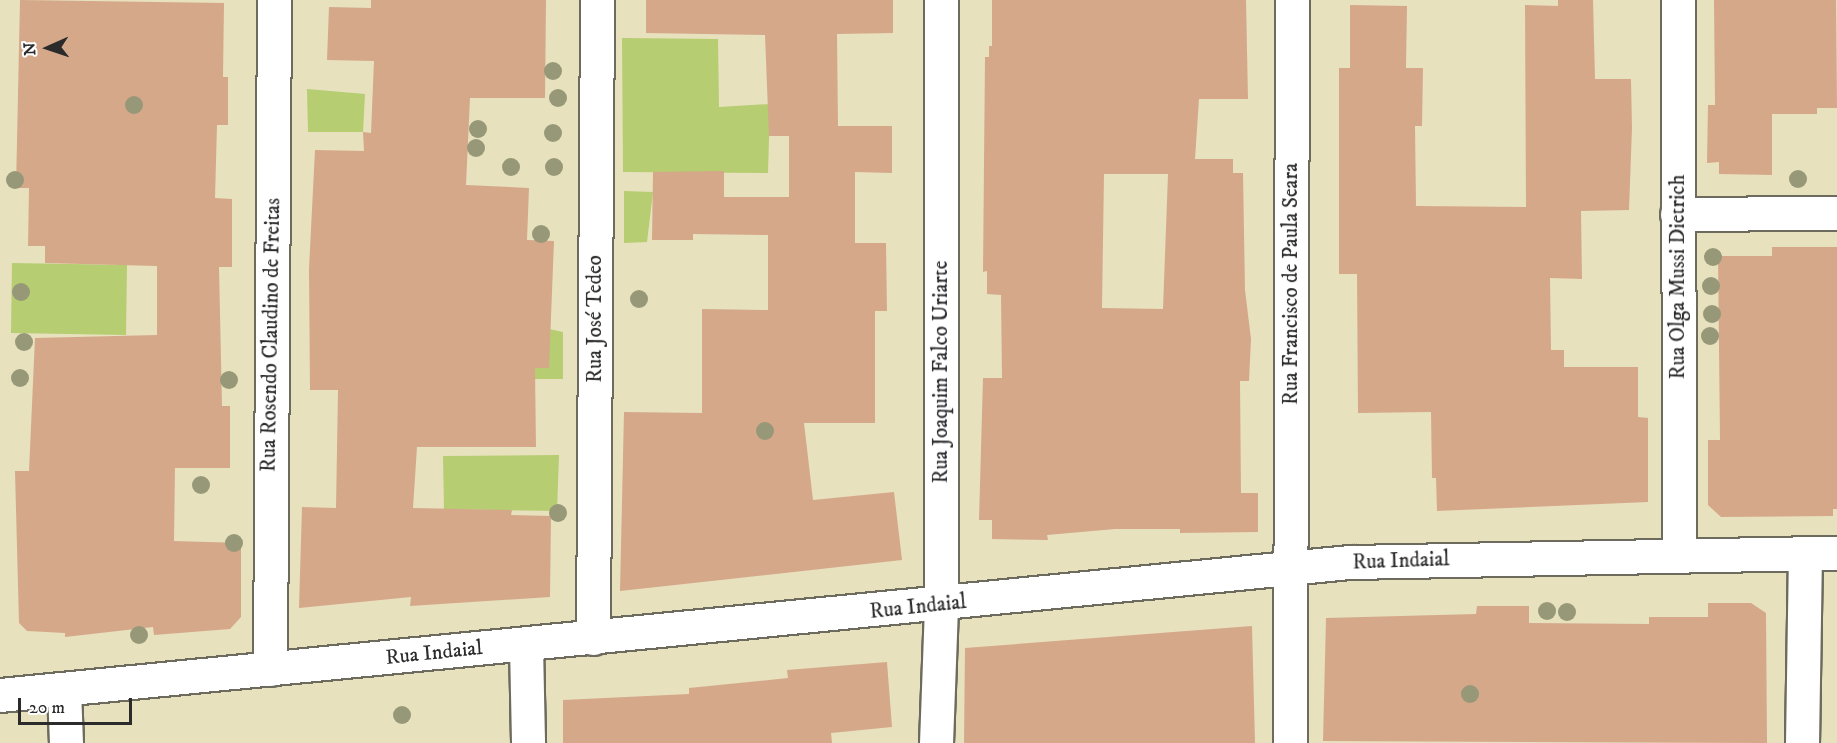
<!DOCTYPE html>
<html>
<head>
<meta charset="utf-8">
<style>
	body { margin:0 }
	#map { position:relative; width:1837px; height:743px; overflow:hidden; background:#e7e1bd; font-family:"IM FELL DW Pica",serif }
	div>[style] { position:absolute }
	.green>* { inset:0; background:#b6cd72 }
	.building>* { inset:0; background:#d5a88a }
	.roads { filter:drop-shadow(2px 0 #6d6b5e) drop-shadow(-2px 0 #6d6b5e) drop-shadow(0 2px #6d6b5e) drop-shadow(0 -2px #6d6b5e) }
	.minor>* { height:33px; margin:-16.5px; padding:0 16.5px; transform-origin:16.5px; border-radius:16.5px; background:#fff }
	.major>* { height:33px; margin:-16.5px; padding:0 16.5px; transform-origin:16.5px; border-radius:16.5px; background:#fff }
	.trees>* { width:18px; height:18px; margin:-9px; border-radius:50%; background:#979878 }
	span { translate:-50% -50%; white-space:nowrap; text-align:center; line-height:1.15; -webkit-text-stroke:4.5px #fff; paint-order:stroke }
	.street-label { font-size:21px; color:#2b2b2b }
	.north { position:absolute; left:18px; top:18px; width:60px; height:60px; -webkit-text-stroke:4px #fff; paint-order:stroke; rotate:267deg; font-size:16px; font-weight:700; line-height:24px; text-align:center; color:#2b2b2b }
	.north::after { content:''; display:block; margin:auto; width:21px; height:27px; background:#2b2b2b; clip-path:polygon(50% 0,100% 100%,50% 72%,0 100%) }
	.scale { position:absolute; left:18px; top:698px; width:114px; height:27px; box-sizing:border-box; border:3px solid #2b2b2b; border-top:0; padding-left:8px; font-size:18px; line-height:21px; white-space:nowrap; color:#2b2b2b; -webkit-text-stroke:4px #fff; paint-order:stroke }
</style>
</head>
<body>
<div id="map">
	<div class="green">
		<i style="clip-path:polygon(622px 38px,718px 39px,719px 107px,770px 104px,768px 173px,623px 172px)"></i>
		<i style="clip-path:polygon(307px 89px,365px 94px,363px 132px,308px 132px)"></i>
		<i style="clip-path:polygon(624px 191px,653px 192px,647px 242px,624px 243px)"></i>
		<i style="clip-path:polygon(12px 263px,127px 265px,126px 335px,11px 333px)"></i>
		<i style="clip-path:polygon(549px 329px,563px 332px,563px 379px,487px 379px,487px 368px,549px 368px)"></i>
		<i style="clip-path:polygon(559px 455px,557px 511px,444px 509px,443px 456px)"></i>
	</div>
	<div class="building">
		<i style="clip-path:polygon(20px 0,224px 3px,223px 77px,228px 77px,228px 125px,217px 125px,215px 198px,232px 199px,232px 267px,219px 267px,222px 406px,230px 406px,230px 468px,175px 468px,174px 541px,241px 543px,241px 617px,230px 629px,154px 635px,153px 627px,65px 637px,65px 633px,27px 631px,19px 623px,15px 471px,29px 471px,35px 338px,157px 335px,157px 266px,45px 263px,45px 246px,28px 246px,29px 188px,16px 188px)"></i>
		<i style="clip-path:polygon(371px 0,546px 0,545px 98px,470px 98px,466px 185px,529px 188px,527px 240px,554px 241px,549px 368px,535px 368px,536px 447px,417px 447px,413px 508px,512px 510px,511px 515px,551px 516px,550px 597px,410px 606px,411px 597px,299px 608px,302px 507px,336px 508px,338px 390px,310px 390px,309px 269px,315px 150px,364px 151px,363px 132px,371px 133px,374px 61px,327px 60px,329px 7px,371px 8px)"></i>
		<i style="clip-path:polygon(646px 0,893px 0,893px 33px,837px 34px,838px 126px,892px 126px,892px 173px,855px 172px,855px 243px,886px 243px,887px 311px,875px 311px,875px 423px,804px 423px,813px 500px,894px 492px,902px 560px,620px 591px,624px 412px,702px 413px,702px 309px,768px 310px,768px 235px,693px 234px,693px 240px,652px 240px,653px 172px,724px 171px,724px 197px,789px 197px,789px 136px,769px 136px,765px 35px,646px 33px)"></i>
		<i style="clip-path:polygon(evenodd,992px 0,1246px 0,1248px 99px,1199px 99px,1195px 159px,1233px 159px,1233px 173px,1243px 173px,1245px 290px,1251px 339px,1249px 381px,1240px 381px,1241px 493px,1258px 493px,1258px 532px,1180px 533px,1180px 529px,1115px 529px,1047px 535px,1048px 540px,992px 539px,992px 520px,979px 520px,983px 378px,1002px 378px,1001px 295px,987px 294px,987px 271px,983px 272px,985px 57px,989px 57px,989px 46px,992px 46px,992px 0,1104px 174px,1168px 174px,1163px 309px,1102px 308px,1104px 174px)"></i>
		<i style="clip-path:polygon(1558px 0,1593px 0,1595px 79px,1631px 79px,1632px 128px,1629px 210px,1581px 211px,1582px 279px,1550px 278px,1551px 350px,1564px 350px,1564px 367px,1638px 367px,1638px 417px,1648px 418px,1648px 502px,1437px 511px,1436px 478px,1432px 478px,1431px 412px,1358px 413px,1357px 274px,1339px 274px,1339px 68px,1350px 68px,1350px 5px,1407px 6px,1406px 68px,1423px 68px,1422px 126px,1415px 126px,1416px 206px,1526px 207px,1525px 5px,1558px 6px)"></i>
		<i style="clip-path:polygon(1714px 0,1836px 0,1837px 108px,1817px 108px,1817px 114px,1772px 114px,1772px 175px,1719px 174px,1719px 162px,1707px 163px,1708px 105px,1715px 105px)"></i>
		<i style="clip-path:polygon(1772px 247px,1837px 247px,1837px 509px,1833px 509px,1833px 516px,1721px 517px,1708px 505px,1708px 440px,1720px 440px,1718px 256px,1772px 256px)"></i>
		<i style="clip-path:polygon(1708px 603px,1751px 603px,1766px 613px,1767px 743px,1323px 741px,1326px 618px,1476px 614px,1477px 606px,1529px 606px,1529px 623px,1649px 624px,1649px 617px,1708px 617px)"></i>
		<i style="clip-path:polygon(1252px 626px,1255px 743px,964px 743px,965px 648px)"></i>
		<i style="clip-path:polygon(887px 662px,892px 727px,831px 733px,832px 743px,563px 743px,563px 700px,689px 694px,689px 688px,788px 678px,787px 670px)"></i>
	</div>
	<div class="roads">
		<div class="minor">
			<i style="left:1678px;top:0;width:553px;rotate:89.9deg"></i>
			<i style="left:1677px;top:214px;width:160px;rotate:-0.4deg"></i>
			<i style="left:593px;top:638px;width:638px;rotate:-89.64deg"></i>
			<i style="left:526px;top:645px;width:98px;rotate:88.8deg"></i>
			<i style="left:270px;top:669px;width:669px;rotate:-89.66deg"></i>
			<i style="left:64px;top:689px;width:54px;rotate:87.9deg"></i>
			<i style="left:936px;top:743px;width:138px;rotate:-87.9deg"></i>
			<i style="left:941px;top:605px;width:605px;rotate:-90deg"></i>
			<i style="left:1290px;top:743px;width:743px;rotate:-89.85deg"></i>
			<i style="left:1802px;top:743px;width:189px;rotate:-89.1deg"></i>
		</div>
		<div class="major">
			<i style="left:0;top:695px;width:1357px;rotate:-5.63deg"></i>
			<i style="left:1350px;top:562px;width:487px;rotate:-1.1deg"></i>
		</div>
	</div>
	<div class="trees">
		<i style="left:553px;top:71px"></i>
		<i style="left:558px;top:98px"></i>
		<i style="left:134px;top:105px"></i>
		<i style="left:478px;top:129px"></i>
		<i style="left:553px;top:133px"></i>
		<i style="left:476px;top:148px"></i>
		<i style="left:511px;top:167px"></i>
		<i style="left:554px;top:167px"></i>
		<i style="left:1798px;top:179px"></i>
		<i style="left:15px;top:180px"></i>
		<i style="left:541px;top:234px"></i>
		<i style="left:1713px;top:257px"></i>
		<i style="left:1711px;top:286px"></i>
		<i style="left:21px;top:292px"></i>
		<i style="left:639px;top:299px"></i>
		<i style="left:1712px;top:314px"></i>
		<i style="left:1710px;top:336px"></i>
		<i style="left:24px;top:342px"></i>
		<i style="left:20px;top:378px"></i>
		<i style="left:229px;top:380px"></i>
		<i style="left:765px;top:431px"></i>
		<i style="left:201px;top:485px"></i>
		<i style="left:558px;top:513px"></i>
		<i style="left:234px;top:543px"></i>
		<i style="left:1547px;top:611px"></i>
		<i style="left:1567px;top:612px"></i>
		<i style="left:139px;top:635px"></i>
		<i style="left:1470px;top:694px"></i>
		<i style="left:402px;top:715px"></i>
	</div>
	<div class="street-label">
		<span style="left:1678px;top:277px;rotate:-90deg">Rua Olga Mussi Dietrich</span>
		<span style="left:1291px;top:284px;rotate:-90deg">Rua Francisco de Paula Seara</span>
		<span style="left:595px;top:319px;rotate:-90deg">Rua José Tedeo</span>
		<span style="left:271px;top:335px;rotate:-89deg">Rua Rosendo Claudino de Freitas</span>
		<span style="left:941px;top:372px;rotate:-90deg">Rua Joaquim Falco Uriarte</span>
		<span style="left:1401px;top:561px;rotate:-2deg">Rua Indaial</span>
		<span style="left:918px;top:607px;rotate:-6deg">Rua Indaial</span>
		<span style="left:434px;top:653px;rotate:-6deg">Rua Indaial</span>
	</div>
	<div class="north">N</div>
	<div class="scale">20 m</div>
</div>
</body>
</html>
